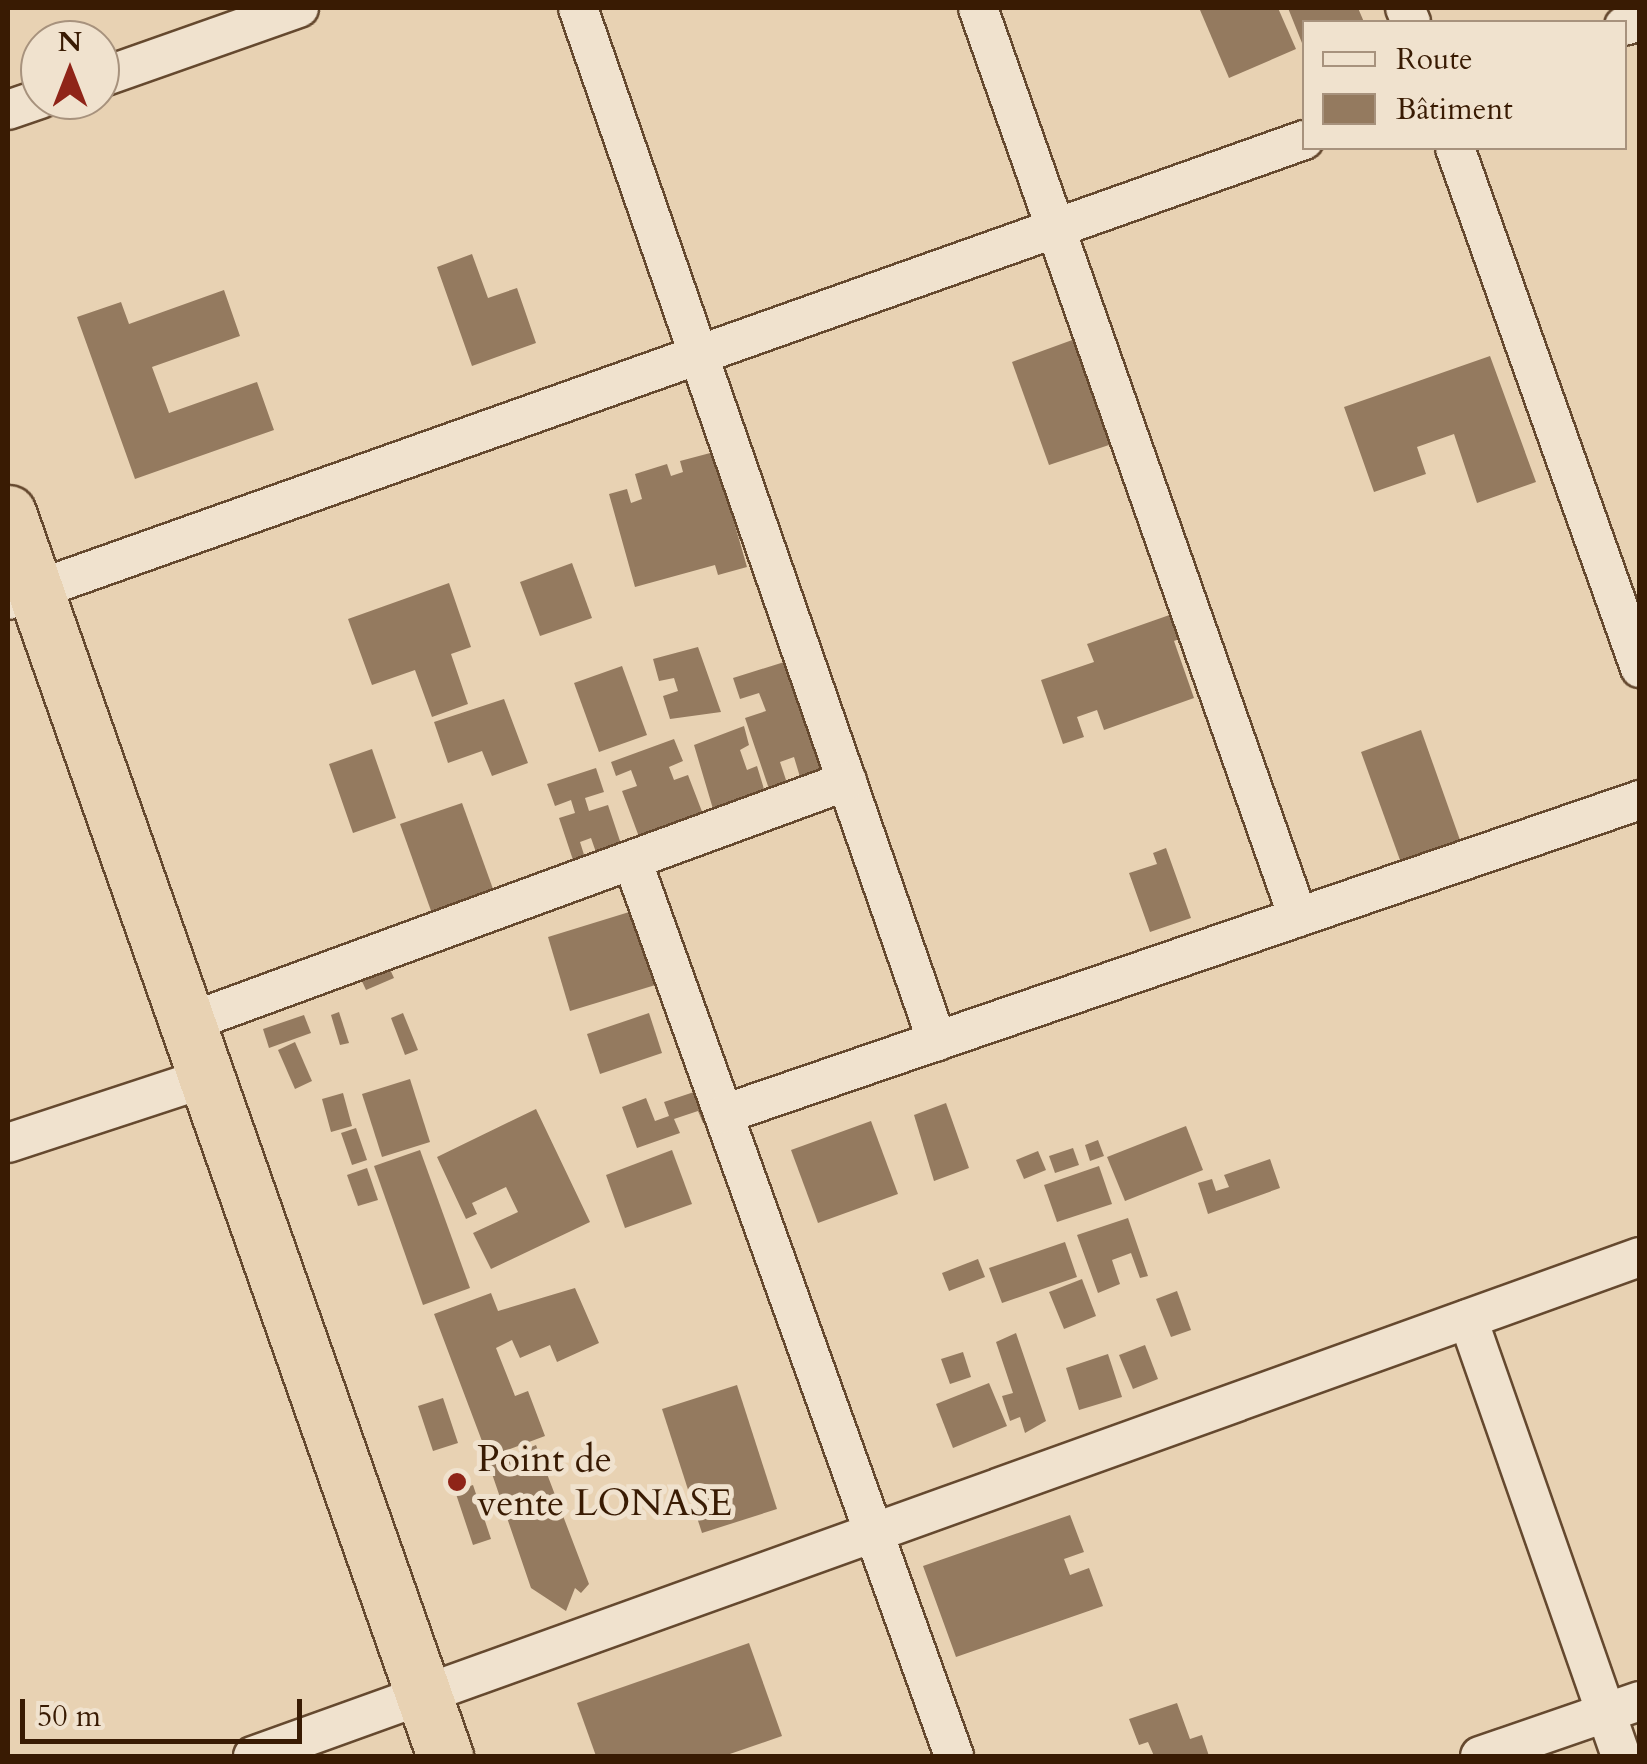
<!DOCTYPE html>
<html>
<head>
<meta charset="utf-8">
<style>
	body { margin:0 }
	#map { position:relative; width:1647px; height:1764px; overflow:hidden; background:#e8d2b3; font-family:Cardo,serif }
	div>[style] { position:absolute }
	.building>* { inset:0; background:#947a5f }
	.roads { filter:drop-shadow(2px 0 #65492f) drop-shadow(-2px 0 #65492f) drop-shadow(0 2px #65492f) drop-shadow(0 -2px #65492f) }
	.minor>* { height:38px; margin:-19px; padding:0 19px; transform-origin:19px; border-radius:19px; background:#f0e2ce }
	.trunk>* { height:55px; margin:-27.5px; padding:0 27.5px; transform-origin:27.5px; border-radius:27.5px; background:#e8d2b3 }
	.dots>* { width:28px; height:28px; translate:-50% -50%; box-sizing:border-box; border:5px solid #f0e2ce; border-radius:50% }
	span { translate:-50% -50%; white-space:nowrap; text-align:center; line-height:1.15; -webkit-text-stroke:10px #f0e2ce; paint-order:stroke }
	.poi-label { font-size:38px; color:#391b03 }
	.left { translate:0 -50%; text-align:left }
	.frame { position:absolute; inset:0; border:10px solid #391b03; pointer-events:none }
	.legend { position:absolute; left:1302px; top:20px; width:325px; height:130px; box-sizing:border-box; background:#f0e2ce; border:2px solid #a7927d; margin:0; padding:12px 18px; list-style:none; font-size:30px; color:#391b03 }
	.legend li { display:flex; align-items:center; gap:20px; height:50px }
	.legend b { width:50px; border:2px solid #a7927d }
	.north { position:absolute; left:20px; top:20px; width:100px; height:100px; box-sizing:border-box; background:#f0e2ce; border:2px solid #a7927d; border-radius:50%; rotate:0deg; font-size:28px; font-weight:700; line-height:40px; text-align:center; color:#391b03 }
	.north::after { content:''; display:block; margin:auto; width:35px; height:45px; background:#8f2418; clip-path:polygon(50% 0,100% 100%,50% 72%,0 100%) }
	.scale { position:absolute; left:20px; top:1699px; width:282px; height:45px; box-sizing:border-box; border:5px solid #391b03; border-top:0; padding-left:12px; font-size:30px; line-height:35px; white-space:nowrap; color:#391b03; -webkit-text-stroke:8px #f0e2ce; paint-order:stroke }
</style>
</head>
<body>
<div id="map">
	<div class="building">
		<i style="clip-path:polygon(1278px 8px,1296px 49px,1229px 78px,1200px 10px)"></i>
		<i style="clip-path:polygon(1288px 8px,1358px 8px,1364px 22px,1304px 22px,1304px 48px)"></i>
		<i style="clip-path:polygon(472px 254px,488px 298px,517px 288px,536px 343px,472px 366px,437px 267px)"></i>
		<i style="clip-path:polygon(224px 290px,240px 336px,152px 367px,169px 413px,257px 382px,274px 430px,135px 479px,77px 317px,121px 302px,129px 324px)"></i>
		<i style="clip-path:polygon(1075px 339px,1112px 444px,1049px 465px,1012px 362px)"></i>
		<i style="clip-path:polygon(1490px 356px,1536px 482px,1477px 503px,1454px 434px,1417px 447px,1426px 474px,1374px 492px,1344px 407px)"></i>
		<i style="clip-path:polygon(714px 452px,747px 567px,718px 575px,715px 565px,635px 587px,609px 494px,627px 489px,631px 503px,642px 499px,635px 474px,667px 464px,671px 476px,683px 472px,680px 461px)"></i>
		<i style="clip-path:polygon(572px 563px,592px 618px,540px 636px,520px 582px)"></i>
		<i style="clip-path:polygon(449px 583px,471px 647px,451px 654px,468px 704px,432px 717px,415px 670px,372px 685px,348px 619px)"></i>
		<i style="clip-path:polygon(1178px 612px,1187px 636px,1174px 641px,1194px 698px,1104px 730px,1097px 710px,1077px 717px,1084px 737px,1063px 744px,1041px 680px,1094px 662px,1087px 644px)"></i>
		<i style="clip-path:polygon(698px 647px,721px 712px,670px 719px,663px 696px,678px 691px,674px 678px,659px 681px,653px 659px)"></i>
		<i style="clip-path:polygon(797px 658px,816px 717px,805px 720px,810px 738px,822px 735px,834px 772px,803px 787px,794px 757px,780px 762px,787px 783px,769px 789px,745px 718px,766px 711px,759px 693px,740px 699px,733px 678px)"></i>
		<i style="clip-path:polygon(622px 666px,647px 735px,599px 752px,574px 683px)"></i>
		<i style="clip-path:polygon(504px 699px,528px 763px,492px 776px,482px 751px,448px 763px,434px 722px)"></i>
		<i style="clip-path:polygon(744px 726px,749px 745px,740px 750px,747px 770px,757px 766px,767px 799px,713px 809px,694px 745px)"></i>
		<i style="clip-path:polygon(1421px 730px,1460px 840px,1400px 860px,1361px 752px)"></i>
		<i style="clip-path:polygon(674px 739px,683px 761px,669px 767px,674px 780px,688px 775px,706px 822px,642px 845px,622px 791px,637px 786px,631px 770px,616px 776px,611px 762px)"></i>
		<i style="clip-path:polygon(372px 749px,396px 818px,353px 833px,329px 764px)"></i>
		<i style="clip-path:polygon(596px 768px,604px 792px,585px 798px,589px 811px,608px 805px,623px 850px,598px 858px,591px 838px,580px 842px,586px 861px,575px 866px,559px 818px,575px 813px,571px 800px,555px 806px,547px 784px)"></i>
		<i style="clip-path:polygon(462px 803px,497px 900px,435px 922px,400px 824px)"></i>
		<i style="clip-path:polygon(1166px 848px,1191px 918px,1150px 932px,1129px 873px,1157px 864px,1153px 853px)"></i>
		<i style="clip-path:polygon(639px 909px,662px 983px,570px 1011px,548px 937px)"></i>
		<i style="clip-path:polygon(388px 965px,394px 978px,366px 990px,360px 977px)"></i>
		<i style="clip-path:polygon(339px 1012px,349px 1043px,340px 1045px,331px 1015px)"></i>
		<i style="clip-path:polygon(403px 1013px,418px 1050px,405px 1055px,391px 1018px)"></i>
		<i style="clip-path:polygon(649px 1013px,662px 1053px,600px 1074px,587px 1034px)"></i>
		<i style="clip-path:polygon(304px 1015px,311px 1033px,269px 1048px,263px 1029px)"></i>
		<i style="clip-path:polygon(295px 1042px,312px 1081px,295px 1089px,278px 1050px)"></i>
		<i style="clip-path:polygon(410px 1079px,430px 1142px,382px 1157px,362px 1094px)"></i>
		<i style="clip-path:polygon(700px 1090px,720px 1117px,703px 1123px,698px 1111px,674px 1119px,680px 1133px,637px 1148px,622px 1107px,646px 1098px,655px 1121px,669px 1116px,664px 1102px)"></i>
		<i style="clip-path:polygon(343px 1093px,352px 1126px,331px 1132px,322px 1099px)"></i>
		<i style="clip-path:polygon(946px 1103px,969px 1168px,934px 1181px,914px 1115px)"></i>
		<i style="clip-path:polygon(536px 1109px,590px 1222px,491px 1269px,473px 1233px,518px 1212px,506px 1187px,472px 1203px,477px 1214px,466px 1219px,437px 1157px)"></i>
		<i style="clip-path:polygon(871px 1121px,898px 1194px,818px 1223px,791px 1150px)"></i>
		<i style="clip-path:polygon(1186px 1126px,1203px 1170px,1125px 1201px,1107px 1157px)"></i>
		<i style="clip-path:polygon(356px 1128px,367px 1160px,352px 1165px,341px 1133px)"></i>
		<i style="clip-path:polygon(1098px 1140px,1104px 1156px,1090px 1161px,1085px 1145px)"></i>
		<i style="clip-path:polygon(1073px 1148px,1079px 1165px,1055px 1173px,1049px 1156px)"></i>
		<i style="clip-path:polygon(420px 1150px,470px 1288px,423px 1305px,374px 1166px)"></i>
		<i style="clip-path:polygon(672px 1150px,692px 1204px,625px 1228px,606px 1175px)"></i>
		<i style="clip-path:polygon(1038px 1151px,1046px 1170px,1024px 1179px,1016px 1160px)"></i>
		<i style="clip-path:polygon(1270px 1159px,1280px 1188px,1208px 1214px,1198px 1183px,1212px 1179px,1216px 1191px,1229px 1187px,1224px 1175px)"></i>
		<i style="clip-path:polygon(1099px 1166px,1112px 1204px,1057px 1222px,1044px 1185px)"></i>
		<i style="clip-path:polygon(367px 1168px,378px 1200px,358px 1206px,347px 1175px)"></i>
		<i style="clip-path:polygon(1128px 1218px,1148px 1276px,1140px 1278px,1131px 1253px,1112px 1260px,1120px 1284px,1098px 1293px,1077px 1235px)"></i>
		<i style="clip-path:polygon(1065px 1242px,1077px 1277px,1002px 1303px,989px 1268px)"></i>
		<i style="clip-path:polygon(978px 1259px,985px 1277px,949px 1291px,942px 1273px)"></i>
		<i style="clip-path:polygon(1082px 1279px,1096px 1316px,1064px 1329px,1049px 1292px)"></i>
		<i style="clip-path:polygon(575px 1288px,599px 1343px,557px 1362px,550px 1345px,520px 1358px,512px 1340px,496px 1348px,515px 1396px,528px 1391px,545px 1436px,488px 1457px,434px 1314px,491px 1293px,498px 1311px)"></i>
		<i style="clip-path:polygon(1177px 1291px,1191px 1330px,1171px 1337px,1156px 1299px)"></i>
		<i style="clip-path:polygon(1016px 1333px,1046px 1421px,1025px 1433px,1020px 1417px,1010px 1421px,1002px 1396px,1013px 1393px,996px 1342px)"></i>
		<i style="clip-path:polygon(1145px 1345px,1158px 1379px,1133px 1389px,1119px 1355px)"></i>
		<i style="clip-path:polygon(963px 1352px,971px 1377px,950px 1384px,941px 1359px)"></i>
		<i style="clip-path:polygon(1108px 1354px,1122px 1397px,1079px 1410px,1066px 1368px)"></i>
		<i style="clip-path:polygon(989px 1383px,1007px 1426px,953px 1448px,936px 1404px)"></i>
		<i style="clip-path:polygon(737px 1385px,777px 1509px,702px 1533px,662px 1409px)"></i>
		<i style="clip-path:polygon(443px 1398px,458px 1443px,433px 1451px,418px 1406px)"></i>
		<i style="clip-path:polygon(536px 1445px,589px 1584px,581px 1593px,575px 1588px,566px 1611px,531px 1588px,489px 1465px)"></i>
		<i style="clip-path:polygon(473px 1485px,491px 1539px,473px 1545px,455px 1491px)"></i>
		<i style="clip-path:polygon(1070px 1515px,1084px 1552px,1064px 1559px,1070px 1575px,1089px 1568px,1103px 1606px,956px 1657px,923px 1566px)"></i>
		<i style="clip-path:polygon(749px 1643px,782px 1736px,724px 1756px,596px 1756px,577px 1703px)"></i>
		<i style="clip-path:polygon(1177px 1703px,1190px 1739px,1202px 1735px,1209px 1756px,1154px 1756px,1148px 1742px,1139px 1745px,1129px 1719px)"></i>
	</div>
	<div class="roads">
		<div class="minor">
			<i style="left:578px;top:8px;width:1094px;rotate:70.84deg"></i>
			<i style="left:978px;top:8px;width:964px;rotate:70.61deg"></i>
			<i style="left:1405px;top:8px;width:15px;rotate:67deg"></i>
			<i style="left:1624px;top:26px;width:17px;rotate:-17deg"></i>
			<i style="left:100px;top:78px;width:211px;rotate:-19.4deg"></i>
			<i style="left:8px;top:110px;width:34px;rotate:-19deg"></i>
			<i style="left:1455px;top:148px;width:552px;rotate:70.42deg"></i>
			<i style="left:8px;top:600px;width:1375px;rotate:-19.54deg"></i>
			<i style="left:632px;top:860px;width:952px;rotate:70.23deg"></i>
			<i style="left:187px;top:1023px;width:703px;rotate:-20.14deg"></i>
			<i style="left:724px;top:1114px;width:968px;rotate:-18.92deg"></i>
			<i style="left:8px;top:1143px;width:208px;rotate:-18.2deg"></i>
			<i style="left:1468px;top:1319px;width:463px;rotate:70.7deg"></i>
			<i style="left:253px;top:1756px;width:1474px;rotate:-19.79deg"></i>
			<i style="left:1480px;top:1756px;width:169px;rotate:-19deg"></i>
		</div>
		<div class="trunk">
			<i style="left:8px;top:513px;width:1318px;rotate:70.63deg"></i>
		</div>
	</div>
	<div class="dots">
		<i style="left:457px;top:1482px;background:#8f2418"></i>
	</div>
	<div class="poi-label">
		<span class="left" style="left:477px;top:1482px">Point de<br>vente LONASE</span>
	</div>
	<div class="frame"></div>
	<ul class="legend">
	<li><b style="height:12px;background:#f0e2ce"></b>Route</li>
	<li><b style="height:28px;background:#947a5f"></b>Bâtiment</li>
	</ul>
	<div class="north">N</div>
	<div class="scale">50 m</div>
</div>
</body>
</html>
